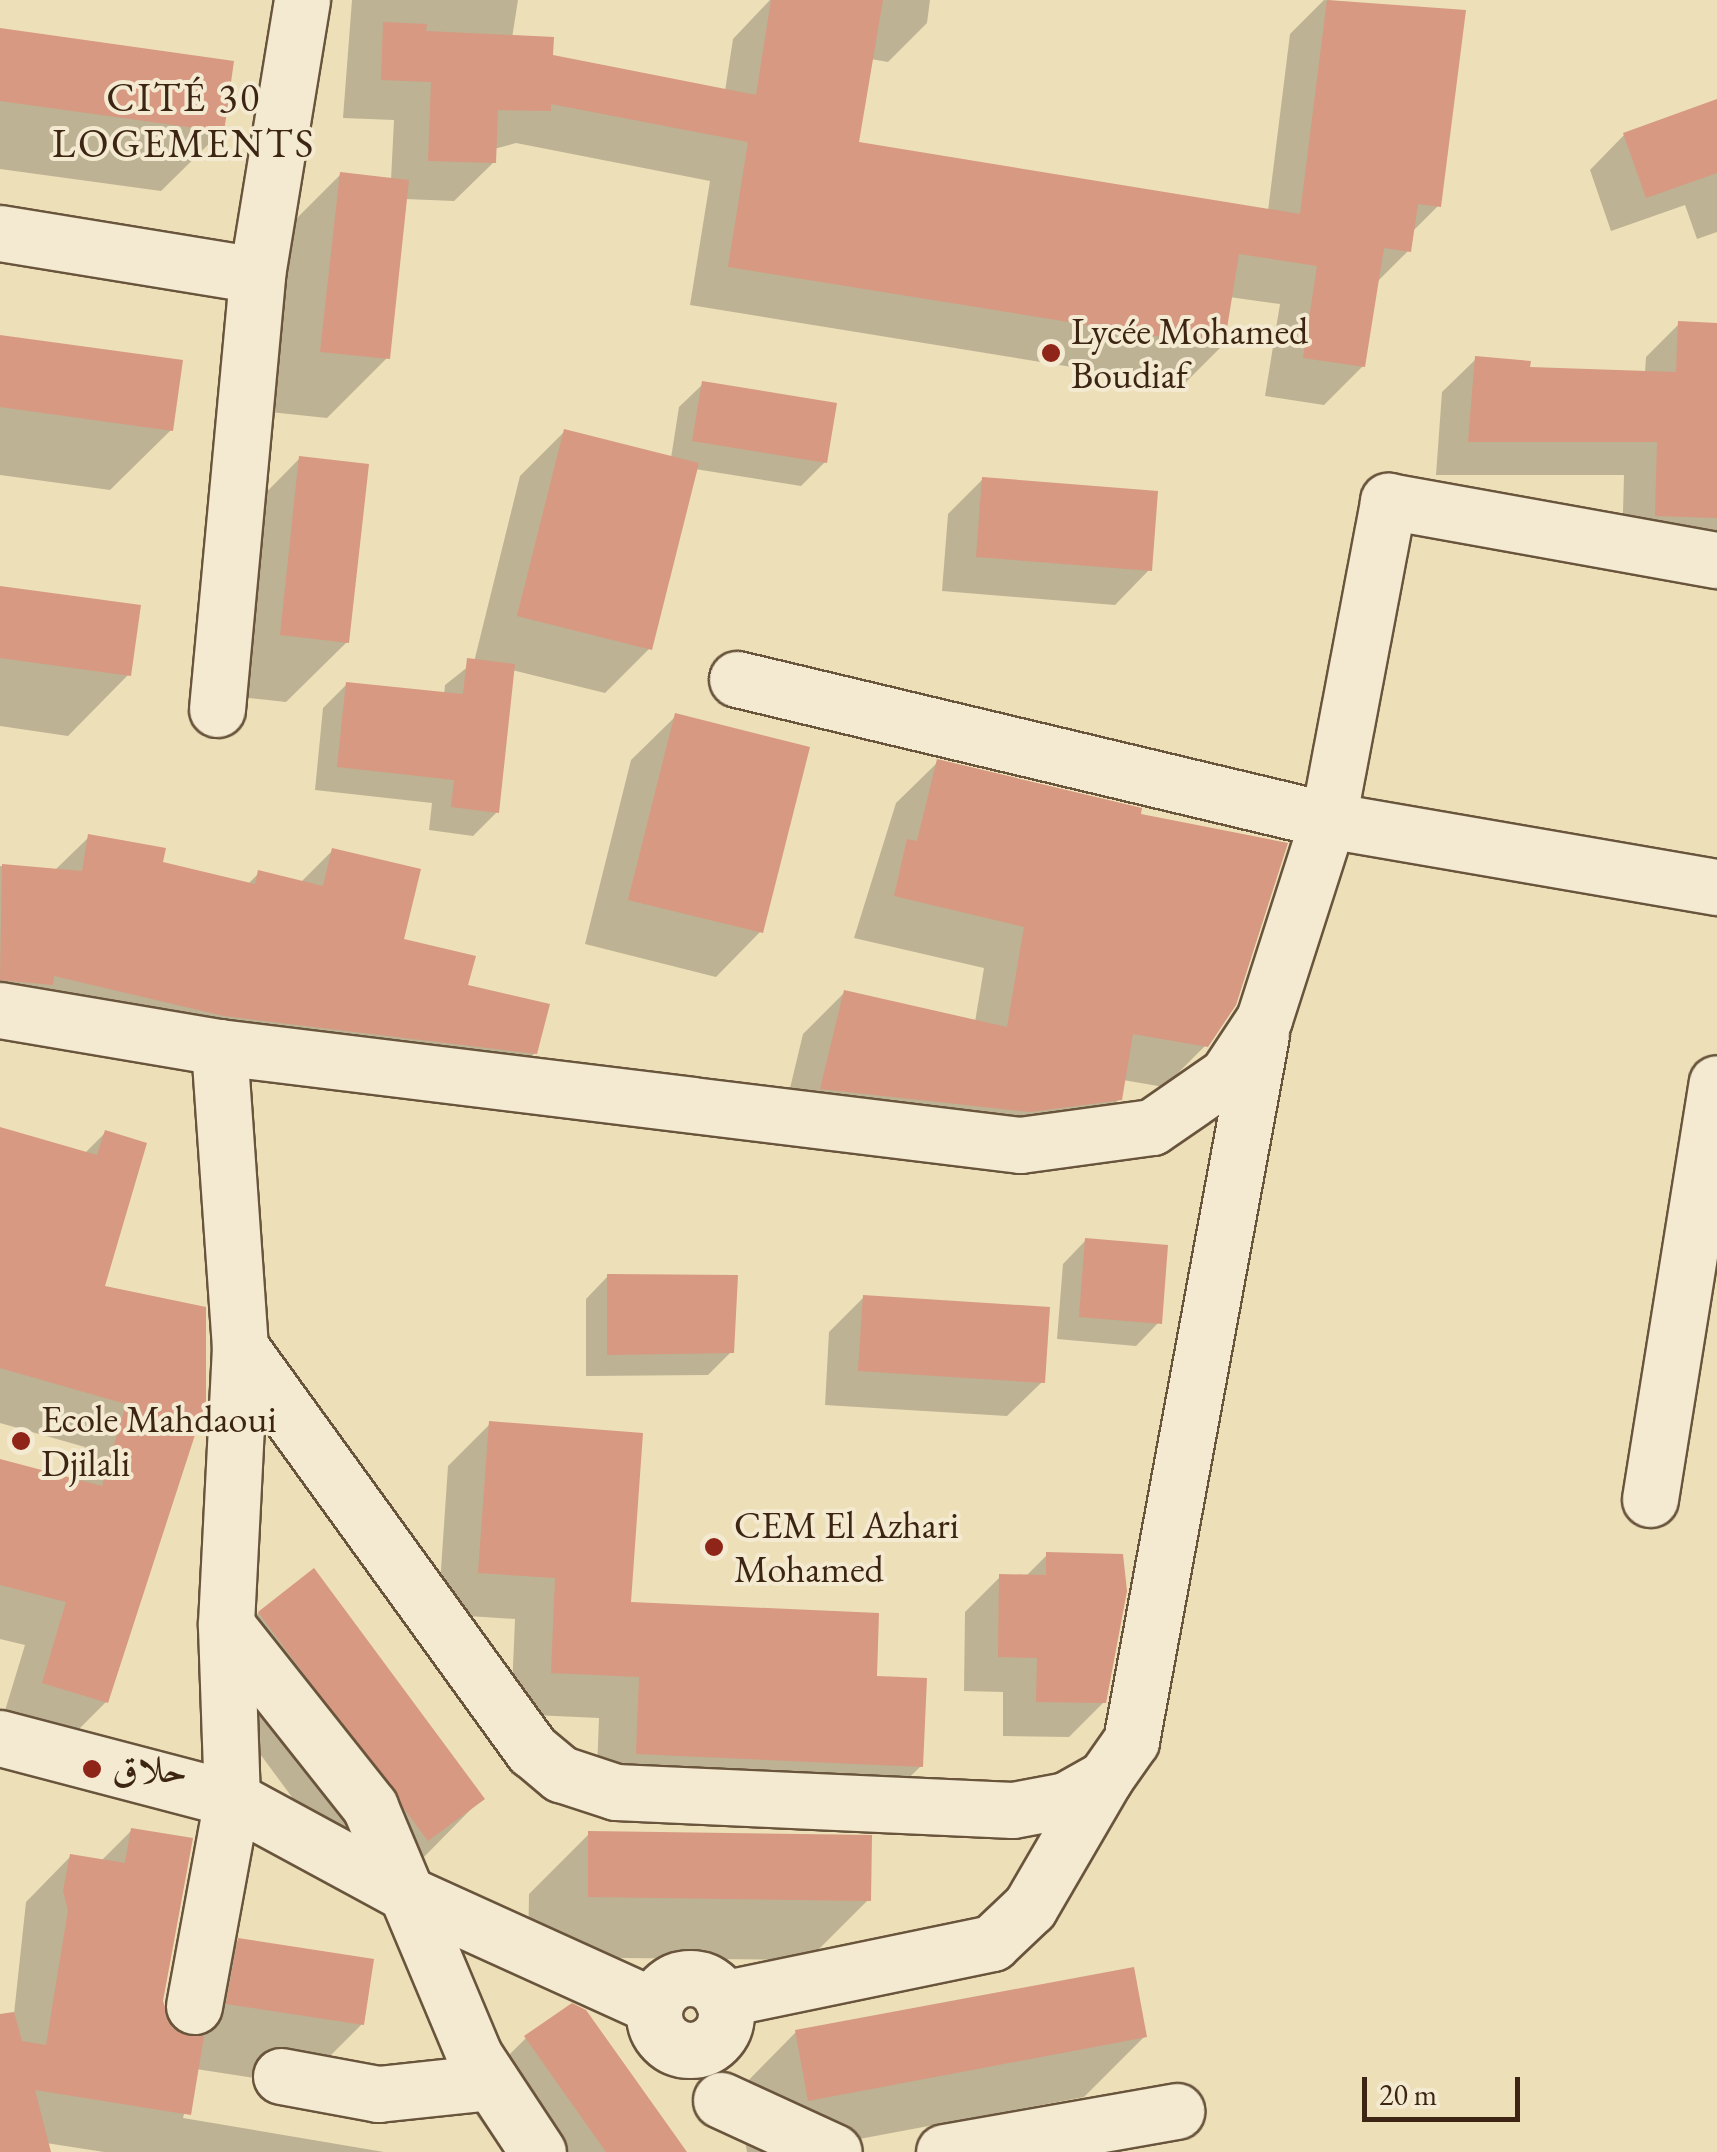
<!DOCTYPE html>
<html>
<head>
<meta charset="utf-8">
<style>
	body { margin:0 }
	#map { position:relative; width:1717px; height:2152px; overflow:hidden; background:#eddfb8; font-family:"EB Garamond",Amiri,serif }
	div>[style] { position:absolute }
	.shadow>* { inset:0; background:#0003 }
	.building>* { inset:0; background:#d79981 }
	.roads { filter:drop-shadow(2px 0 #69543c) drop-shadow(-2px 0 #69543c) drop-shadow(0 2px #69543c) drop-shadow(0 -2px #69543c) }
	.minor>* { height:55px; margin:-27.5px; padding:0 27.5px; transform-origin:27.5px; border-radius:27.5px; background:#f3ead1 }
	.minor>.ring { margin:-27.5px; padding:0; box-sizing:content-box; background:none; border:55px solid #f3ead1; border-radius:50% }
	.dots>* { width:28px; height:28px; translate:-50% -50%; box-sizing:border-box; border:5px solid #f3ead1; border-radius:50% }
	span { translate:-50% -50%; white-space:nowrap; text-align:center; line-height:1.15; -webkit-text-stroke:8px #f3ead1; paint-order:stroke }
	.poi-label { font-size:38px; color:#3d2513 }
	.left { translate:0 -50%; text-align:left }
	.neighbourhood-label { font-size:40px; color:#3d2513; letter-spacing:2.5px }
	.scale { position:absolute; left:1362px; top:2077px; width:158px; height:45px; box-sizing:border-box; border:5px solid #3d2513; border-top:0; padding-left:12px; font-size:30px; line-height:35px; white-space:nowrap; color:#3d2513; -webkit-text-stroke:8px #f3ead1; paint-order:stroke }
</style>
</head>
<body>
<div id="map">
	<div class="shadow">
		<i style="clip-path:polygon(352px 0,518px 0,512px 38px,550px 57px,725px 91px,733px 39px,770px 0,930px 0,927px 23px,888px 62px,871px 59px,857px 144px,1268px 211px,1290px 34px,1324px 0,1463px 12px,1438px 206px,1411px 233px,1408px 251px,1376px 283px,1363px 366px,1324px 405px,1265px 396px,1280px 304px,1229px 297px,1222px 346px,1183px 385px,690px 305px,710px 181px,516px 143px,494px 149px,494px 162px,454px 201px,405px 199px,387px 358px,327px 418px,260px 411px,280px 235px,341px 174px,391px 180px,394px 120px,343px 118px)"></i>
		<i style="clip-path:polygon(0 31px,222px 131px,161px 191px,0 169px)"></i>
		<i style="clip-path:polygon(1717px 101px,1717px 232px,1697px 239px,1685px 205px,1611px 231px,1590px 170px,1624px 135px)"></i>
		<i style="clip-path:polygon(1679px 324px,1717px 325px,1717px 553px,1622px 549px,1624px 475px,1436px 475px,1442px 392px,1476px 359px,1528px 370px,1645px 373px,1646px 357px)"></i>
		<i style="clip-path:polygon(0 337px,171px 430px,110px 490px,0 475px)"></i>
		<i style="clip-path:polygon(703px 384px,825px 462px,801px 486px,695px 469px,649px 649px,605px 693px,512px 670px,497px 812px,473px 836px,429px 830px,432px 803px,315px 790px,323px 708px,347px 684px,444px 695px,445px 685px,474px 662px,520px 476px,565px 431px,671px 458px,679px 407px)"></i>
		<i style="clip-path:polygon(300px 458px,347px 642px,286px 702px,220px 695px,240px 519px)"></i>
		<i style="clip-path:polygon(983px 479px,1149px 570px,1115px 605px,942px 591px,948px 514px)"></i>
		<i style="clip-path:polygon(0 588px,128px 675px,68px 736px,0 726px)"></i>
		<i style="clip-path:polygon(676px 716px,760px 932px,716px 977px,585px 944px,631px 760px)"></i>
		<i style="clip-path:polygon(938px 762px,1206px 1045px,1164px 1087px,1123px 1080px,1120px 1098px,1078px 1140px,780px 1130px,803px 1034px,845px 992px,975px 1022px,984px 968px,854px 938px,896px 803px)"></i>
		<i style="clip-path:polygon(89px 837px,160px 864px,247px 885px,259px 873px,300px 883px,332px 851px,401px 940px,465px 986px,535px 1053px,493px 1095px,0 1024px,0 866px,54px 871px)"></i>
		<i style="clip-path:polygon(0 1129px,84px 1154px,105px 1133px,102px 1288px,203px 1309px,106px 1702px,63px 1745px,0 1727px,25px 1645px,0 1639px,0 1462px,74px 1481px,85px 1447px,0 1423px)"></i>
		<i style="clip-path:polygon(1086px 1240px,1159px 1322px,1136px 1346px,1057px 1339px,1063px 1264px)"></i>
		<i style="clip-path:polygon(608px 1276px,731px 1352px,708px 1375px,586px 1376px,586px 1299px)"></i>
		<i style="clip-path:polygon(864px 1297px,1042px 1382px,1007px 1416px,825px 1405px,829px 1332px)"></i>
		<i style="clip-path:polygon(490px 1424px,628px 1604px,874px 1678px,921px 1766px,879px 1807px,596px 1795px,599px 1718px,511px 1714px,515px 1619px,438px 1614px,448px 1466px)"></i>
		<i style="clip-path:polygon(1047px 1555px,1104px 1702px,1069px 1737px,1003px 1736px,1003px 1692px,964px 1691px,965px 1612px,1000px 1577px,1025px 1577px)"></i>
		<i style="clip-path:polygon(260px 1611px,482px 1798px,422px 1859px,367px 1899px,199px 1671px)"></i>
		<i style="clip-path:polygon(131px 1831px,161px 2002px,172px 2035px,178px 2001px,239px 1941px,362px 2024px,301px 2085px,196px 2069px,183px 2118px,384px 2152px,104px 2152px,46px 2143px,48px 2152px,0 2152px,0 2040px,11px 2042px,26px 1902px,70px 1857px,100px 1862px)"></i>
		<i style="clip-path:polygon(589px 1834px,868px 1900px,808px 1960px,528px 1957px,529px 1894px)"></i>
		<i style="clip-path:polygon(796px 2032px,1145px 2036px,1084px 2097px,790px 2152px,747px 2152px,736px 2093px)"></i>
		<i style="clip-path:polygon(526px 2038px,684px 2152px,503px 2152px,465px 2099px)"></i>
	</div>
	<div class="building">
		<i style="clip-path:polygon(771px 0,883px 0,859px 142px,1300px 214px,1327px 0,1466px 10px,1441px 207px,1418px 204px,1411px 252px,1384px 248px,1365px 367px,1303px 358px,1317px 266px,1239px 254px,1224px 347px,728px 267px,748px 142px,551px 104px,551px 111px,498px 110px,496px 163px,428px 161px,431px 82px,381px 80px,383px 22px,427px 24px,426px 31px,554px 37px,553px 55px,756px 95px)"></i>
		<i style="clip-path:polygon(0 28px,234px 61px,224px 132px,0 101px)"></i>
		<i style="clip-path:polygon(1717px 99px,1717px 173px,1646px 198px,1623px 133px)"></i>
		<i style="clip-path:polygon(340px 172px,409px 180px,390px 359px,320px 352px)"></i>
		<i style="clip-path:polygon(1678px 321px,1717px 323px,1717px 518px,1655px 516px,1657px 442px,1468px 442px,1475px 356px,1531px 361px,1530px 367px,1676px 372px)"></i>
		<i style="clip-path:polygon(0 335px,183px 360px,173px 431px,0 407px)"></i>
		<i style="clip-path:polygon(702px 381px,837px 403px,827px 463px,692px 441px)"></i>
		<i style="clip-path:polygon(564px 429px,699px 463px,652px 650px,517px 616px)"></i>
		<i style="clip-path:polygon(299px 456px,369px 464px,349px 643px,280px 635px)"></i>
		<i style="clip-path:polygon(982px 477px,1158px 491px,1152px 571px,976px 557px)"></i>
		<i style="clip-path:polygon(0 586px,141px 605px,131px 676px,0 658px)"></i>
		<i style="clip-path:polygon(467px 658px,515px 664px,499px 813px,451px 807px,454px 780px,337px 767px,346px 682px,463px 694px)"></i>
		<i style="clip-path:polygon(675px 713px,810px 747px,763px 933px,628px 900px)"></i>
		<i style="clip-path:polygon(937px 759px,1142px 808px,1141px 814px,1288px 843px,1236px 1005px,1208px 1047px,1133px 1034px,1122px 1100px,1030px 1112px,820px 1089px,844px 990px,1007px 1027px,1024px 927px,894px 896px,907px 839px,917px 841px)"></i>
		<i style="clip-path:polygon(88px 834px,166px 848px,163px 862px,255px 884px,258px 870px,323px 886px,332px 848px,421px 869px,404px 939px,476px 956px,468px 985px,550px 1004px,537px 1054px,224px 1016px,54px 976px,53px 985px,0 980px,2px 864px,82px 871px)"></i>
		<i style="clip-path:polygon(0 1127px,97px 1155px,105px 1130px,147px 1143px,105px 1286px,206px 1307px,206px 1401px,108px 1703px,42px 1683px,66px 1602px,0 1585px,0 1459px,102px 1486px,126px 1404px,0 1368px)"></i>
		<i style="clip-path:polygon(1085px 1238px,1168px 1245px,1162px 1324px,1079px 1317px)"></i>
		<i style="clip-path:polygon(607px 1274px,738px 1275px,734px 1353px,607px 1355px)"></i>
		<i style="clip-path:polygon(863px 1295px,1050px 1307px,1045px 1383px,858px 1371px)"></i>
		<i style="clip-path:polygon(489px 1421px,643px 1433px,631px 1602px,879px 1613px,877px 1676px,927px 1678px,923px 1767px,636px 1754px,639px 1677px,551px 1673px,555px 1578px,478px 1573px)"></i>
		<i style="clip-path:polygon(1046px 1552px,1123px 1554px,1127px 1591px,1106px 1703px,1036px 1702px,1037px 1658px,998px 1657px,999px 1574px,1046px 1575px)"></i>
		<i style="clip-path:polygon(314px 1568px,485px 1799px,428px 1841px,258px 1612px)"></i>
		<i style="clip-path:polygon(131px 1828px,193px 1838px,163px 2001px,173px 2029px,204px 2036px,191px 2115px,35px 2090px,51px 2152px,0 2152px,0 2014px,14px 2012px,22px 2041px,46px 2045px,68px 1910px,63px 1891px,70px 1854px,125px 1863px)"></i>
		<i style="clip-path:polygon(588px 1831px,872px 1835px,871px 1901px,588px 1897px)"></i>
		<i style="clip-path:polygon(238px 1938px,374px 1959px,364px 2025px,226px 2004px)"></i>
		<i style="clip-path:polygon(1134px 1967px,1147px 2037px,808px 2101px,795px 2030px)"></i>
		<i style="clip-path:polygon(572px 2003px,586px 2010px,687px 2152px,606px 2152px,524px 2036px)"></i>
	</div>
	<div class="roads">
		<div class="minor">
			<i style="left:0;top:233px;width:260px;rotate:9.3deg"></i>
			<i style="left:737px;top:679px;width:608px;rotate:13.42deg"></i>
			<i style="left:1328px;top:820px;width:395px;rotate:9.8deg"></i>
			<i style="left:217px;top:709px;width:436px;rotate:-84.7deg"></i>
			<i style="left:257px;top:275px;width:279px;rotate:-80.7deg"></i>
			<i style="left:0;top:1010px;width:222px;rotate:9.6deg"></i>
			<i style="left:219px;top:1047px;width:807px;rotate:6.98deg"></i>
			<i style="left:1020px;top:1145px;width:133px;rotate:-7.8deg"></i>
			<i style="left:1152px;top:1127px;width:91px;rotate:-34.7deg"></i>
			<i style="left:1227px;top:1075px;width:67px;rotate:-56.5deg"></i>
			<i style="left:1264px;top:1019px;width:209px;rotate:-72.2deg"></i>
			<i style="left:1328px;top:820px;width:325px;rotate:-79.3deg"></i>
			<i style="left:1388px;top:501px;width:334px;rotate:10.2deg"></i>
			<i style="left:219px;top:1047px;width:301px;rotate:86deg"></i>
			<i style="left:240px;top:1347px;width:278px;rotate:92.9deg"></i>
			<i style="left:226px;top:1625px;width:232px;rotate:51.6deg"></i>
			<i style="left:370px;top:1807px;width:269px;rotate:67.2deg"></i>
			<i style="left:474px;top:2055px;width:116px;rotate:56.6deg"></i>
			<i style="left:240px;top:1347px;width:498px;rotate:54.1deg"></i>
			<i style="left:532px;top:1750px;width:38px;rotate:40deg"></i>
			<i style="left:561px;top:1774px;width:58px;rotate:18.1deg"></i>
			<i style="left:616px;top:1792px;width:397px;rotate:2.6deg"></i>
			<i style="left:1013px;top:1810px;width:54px;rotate:-10.7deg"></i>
			<i style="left:1066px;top:1800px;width:45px;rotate:-29.4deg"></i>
			<i style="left:1105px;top:1778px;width:45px;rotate:-54.9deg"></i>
			<i style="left:1131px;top:1741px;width:718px;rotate:-79.57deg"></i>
			<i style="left:1650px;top:1499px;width:421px;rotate:-80.9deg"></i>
			<i style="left:0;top:1738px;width:240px;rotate:14.7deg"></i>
			<i style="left:232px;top:1799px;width:199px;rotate:28.5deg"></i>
			<i style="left:407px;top:1894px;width:271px;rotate:24.4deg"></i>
			<i class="ring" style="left:654px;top:1978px;width:17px;height:17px"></i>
			<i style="left:722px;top:1999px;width:276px;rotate:-11.7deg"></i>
			<i style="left:992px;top:1943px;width:52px;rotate:-43.5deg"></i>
			<i style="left:1030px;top:1907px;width:149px;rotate:-59.8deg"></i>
			<i style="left:194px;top:2006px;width:210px;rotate:-79.6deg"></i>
			<i style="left:232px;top:1799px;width:174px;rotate:-92deg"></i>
			<i style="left:281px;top:2076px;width:99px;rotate:10.5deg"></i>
			<i style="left:378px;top:2094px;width:114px;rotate:-6.1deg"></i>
			<i style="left:721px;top:2100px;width:124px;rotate:24.7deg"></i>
			<i style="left:944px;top:2152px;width:236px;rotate:-10deg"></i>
		</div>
	</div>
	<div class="dots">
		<i style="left:1051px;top:353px;background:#8f2418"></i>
		<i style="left:21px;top:1441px;background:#8f2418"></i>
		<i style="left:714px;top:1547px;background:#8f2418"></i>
		<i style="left:92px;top:1769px;background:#8f2418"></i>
	</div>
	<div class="poi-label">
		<span class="left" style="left:1071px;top:353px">Lycée Mohamed<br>Boudiaf</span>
		<span class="left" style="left:41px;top:1441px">Ecole Mahdaoui<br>Djilali</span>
		<span class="left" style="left:734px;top:1547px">CEM El Azhari<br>Mohamed</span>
		<span class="left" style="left:112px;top:1769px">حلاق</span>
	</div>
	<div class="neighbourhood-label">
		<span style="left:184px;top:120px">CITÉ 30<br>LOGEMENTS</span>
	</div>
	<div class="scale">20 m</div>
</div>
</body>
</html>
